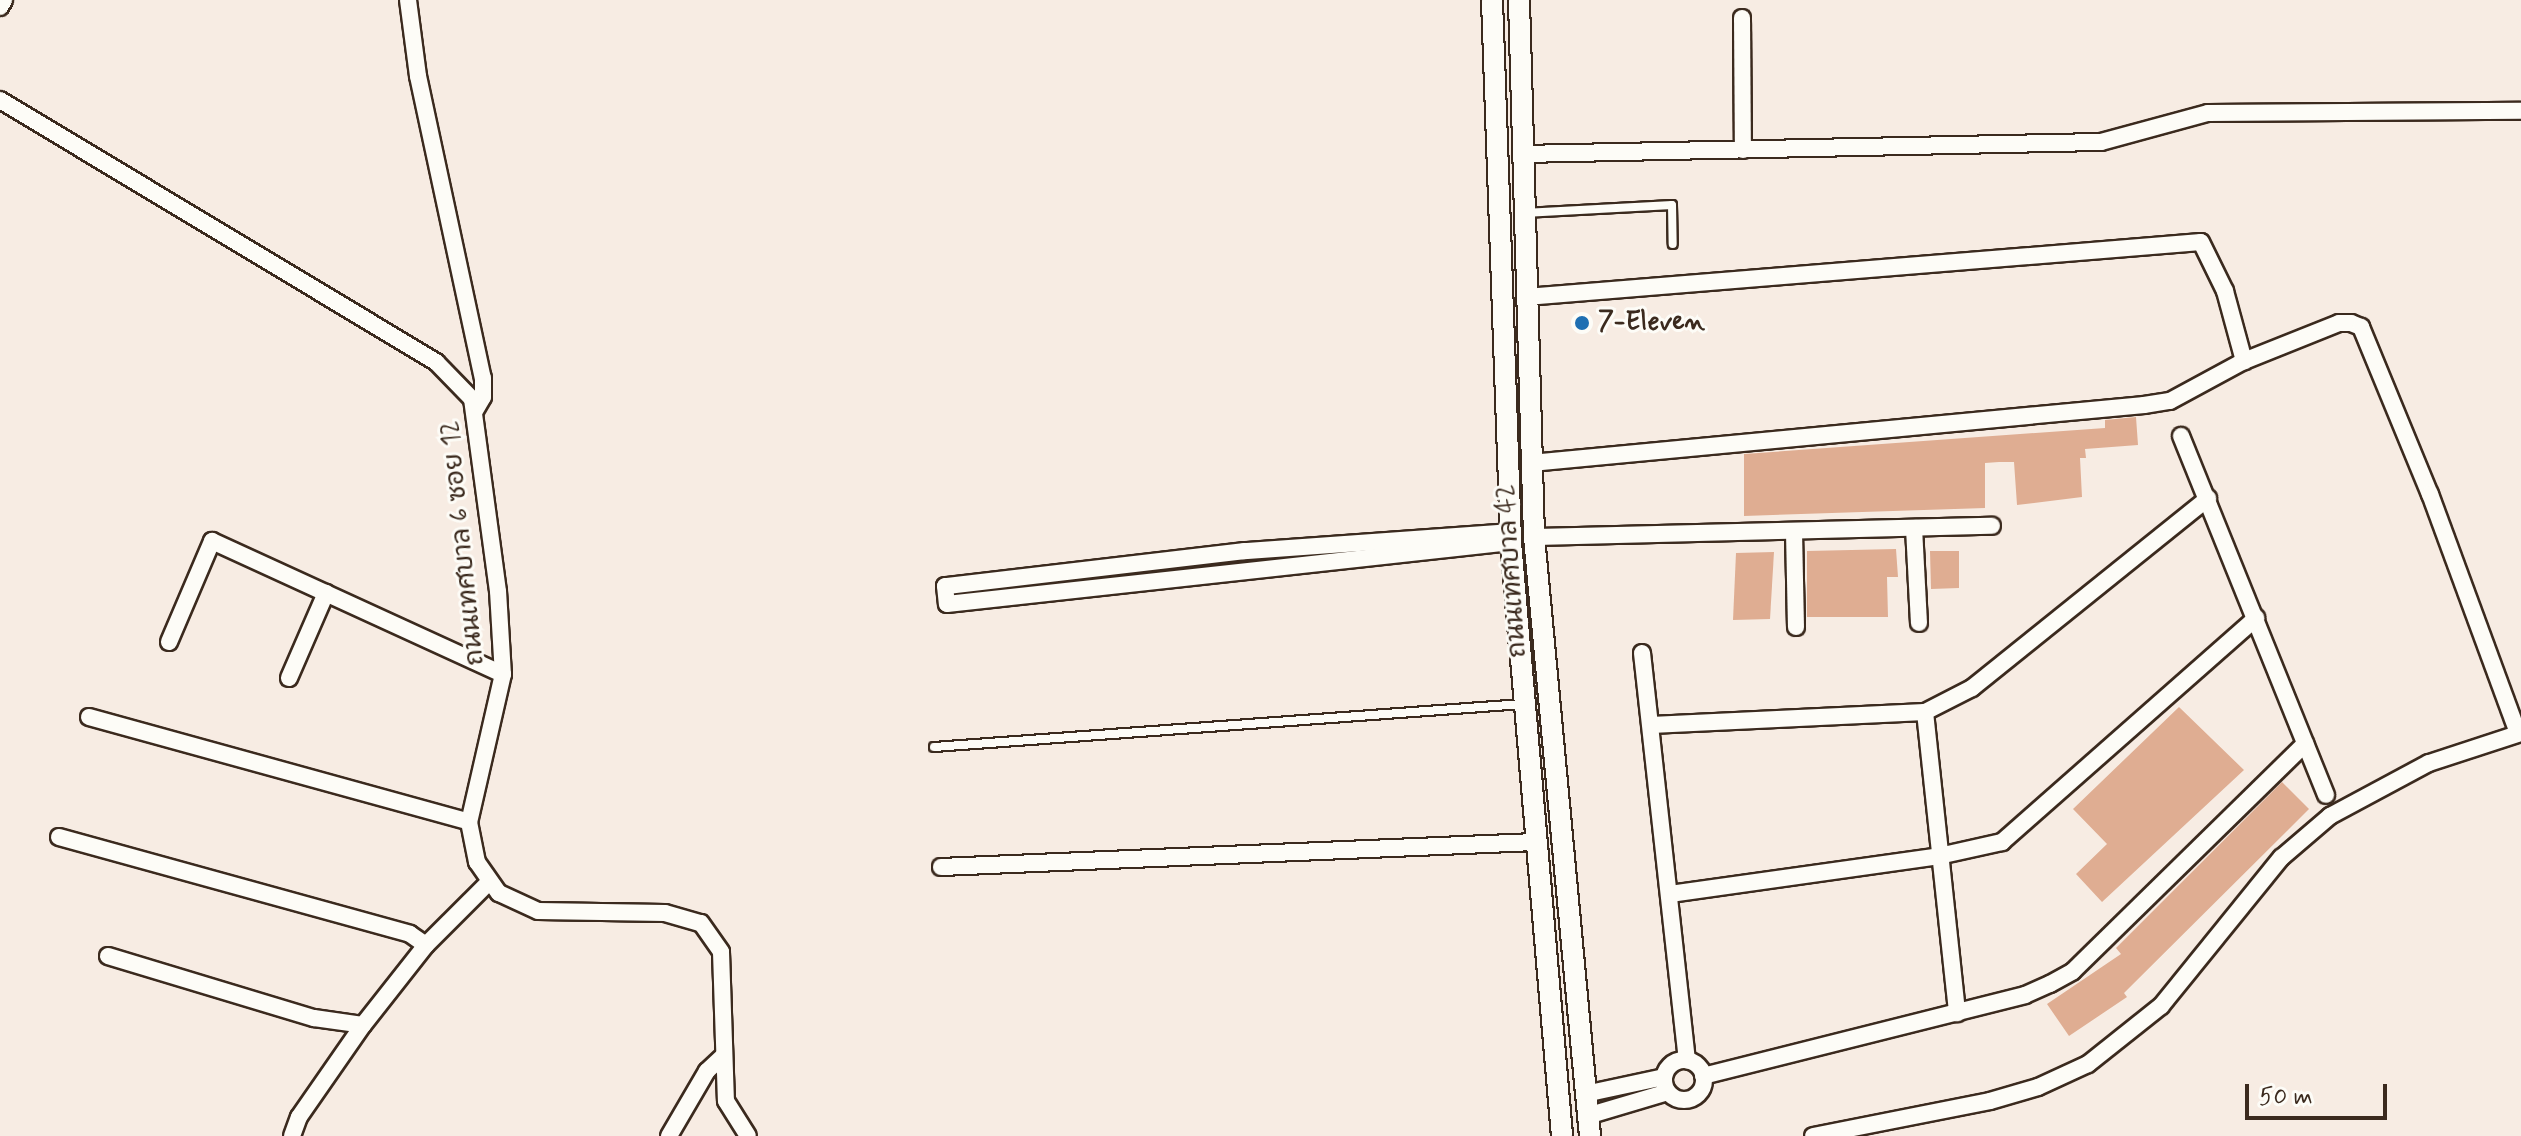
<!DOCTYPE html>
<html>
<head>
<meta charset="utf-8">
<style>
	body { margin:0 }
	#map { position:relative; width:2521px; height:1136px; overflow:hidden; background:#f7ece3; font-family:Mynerve,"Playpen Sans Thai",sans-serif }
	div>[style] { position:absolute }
	.building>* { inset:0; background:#dfad92 }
	.roads { filter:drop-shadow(2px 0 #3b2a1e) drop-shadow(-2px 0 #3b2a1e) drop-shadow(0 2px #3b2a1e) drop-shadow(0 -2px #3b2a1e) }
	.service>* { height:8px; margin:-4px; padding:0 4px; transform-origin:4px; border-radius:4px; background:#fdfcf7 }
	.minor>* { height:16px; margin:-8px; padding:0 8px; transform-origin:8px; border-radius:8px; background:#fdfcf7 }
	.minor>.ring { margin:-8px; padding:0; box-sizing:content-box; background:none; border:16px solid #fdfcf7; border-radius:50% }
	.tertiary>* { height:20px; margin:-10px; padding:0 10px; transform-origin:10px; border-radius:10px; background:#fdfcf7 }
	.dots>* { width:22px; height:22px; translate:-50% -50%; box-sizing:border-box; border:4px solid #fdfcf7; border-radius:50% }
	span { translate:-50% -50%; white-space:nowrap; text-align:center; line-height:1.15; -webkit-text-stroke:6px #fdfcf7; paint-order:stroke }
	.poi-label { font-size:26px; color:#3b2a1e; font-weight:700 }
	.left { translate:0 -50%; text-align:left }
	.street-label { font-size:26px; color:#3b2a1e }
	.scale { position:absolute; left:2245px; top:1084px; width:142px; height:36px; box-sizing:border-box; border:4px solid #3b2a1e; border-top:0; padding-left:10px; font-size:24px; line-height:28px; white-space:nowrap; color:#3b2a1e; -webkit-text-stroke:6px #fdfcf7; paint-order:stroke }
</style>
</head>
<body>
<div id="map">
	<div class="building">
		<i style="clip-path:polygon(2136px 417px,2138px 445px,2085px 449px,2086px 458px,2080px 458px,2082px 497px,2017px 505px,2014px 462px,1999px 462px,1985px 463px,1985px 508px,1744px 516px,1744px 454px,2105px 428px,2105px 420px)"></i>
		<i style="clip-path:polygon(1896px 549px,1898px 577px,1887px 577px,1888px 617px,1807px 617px,1807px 551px)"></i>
		<i style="clip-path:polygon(1930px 551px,1959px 551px,1959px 588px,1931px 589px)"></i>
		<i style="clip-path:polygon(1774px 552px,1770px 619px,1733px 620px,1736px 553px)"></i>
		<i style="clip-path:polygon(2179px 707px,2244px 770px,2102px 902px,2076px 874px,2107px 844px,2073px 809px)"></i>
		<i style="clip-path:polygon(2282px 782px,2309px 809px,2124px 993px,2127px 997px,2069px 1036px,2047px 1004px,2121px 954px,2116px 948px)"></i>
	</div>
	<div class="roads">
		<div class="service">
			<i style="left:1524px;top:213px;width:148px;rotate:-3.1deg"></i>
			<i style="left:1672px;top:205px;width:39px;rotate:89deg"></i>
			<i style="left:934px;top:747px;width:590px;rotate:-4.18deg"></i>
		</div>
		<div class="minor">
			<i style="left:408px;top:0;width:77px;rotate:82.5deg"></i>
			<i style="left:418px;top:76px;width:309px;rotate:77.9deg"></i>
			<i style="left:483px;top:378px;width:19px;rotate:90deg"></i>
			<i style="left:483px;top:397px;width:16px;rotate:120deg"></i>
			<i style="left:0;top:7px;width:8px;rotate:-60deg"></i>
			<i style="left:1742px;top:18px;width:132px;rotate:89.6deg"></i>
			<i style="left:0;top:100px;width:509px;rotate:31deg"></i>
			<i style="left:436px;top:362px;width:52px;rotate:45.8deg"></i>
			<i style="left:472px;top:399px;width:194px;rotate:82.3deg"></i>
			<i style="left:498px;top:591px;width:83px;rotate:86.6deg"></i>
			<i style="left:503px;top:674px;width:152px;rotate:102.9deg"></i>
			<i style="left:469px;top:822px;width:41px;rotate:78.7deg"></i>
			<i style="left:477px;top:862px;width:38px;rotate:55deg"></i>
			<i style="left:499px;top:893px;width:43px;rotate:24.8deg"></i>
			<i style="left:538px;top:911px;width:127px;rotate:0.9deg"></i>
			<i style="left:665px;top:913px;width:37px;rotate:16deg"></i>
			<i style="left:701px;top:923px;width:35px;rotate:55deg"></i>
			<i style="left:721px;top:952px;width:149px;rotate:88.1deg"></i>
			<i style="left:726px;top:1101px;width:41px;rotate:57.8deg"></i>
			<i style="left:1522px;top:154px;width:579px;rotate:-1.19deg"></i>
			<i style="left:2101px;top:142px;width:111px;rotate:-15.2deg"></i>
			<i style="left:2208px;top:113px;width:313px;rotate:-0.4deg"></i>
			<i style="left:1526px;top:297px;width:677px;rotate:-4.66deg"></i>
			<i style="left:2201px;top:242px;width:55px;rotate:63.9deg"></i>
			<i style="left:2225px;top:291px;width:73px;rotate:74.8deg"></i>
			<i style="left:2181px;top:436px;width:387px;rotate:68deg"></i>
			<i style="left:1531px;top:463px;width:616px;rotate:-5.41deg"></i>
			<i style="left:2144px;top:405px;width:26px;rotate:-9deg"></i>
			<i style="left:2170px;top:401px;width:84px;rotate:-28.4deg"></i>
			<i style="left:2244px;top:361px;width:102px;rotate:-21.8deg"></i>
			<i style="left:2339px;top:323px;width:12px"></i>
			<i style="left:2351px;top:323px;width:11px;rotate:22deg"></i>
			<i style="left:2361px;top:327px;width:181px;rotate:67.6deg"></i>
			<i style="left:2430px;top:494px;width:255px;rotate:69.8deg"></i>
			<i style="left:1914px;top:528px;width:95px;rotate:87deg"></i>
			<i style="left:1511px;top:532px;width:267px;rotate:175.9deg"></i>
			<i style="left:1245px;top:551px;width:302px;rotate:173.3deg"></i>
			<i style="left:945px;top:586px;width:18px;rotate:84deg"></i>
			<i style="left:947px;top:604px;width:567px;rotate:-6.27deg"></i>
			<i style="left:1794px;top:532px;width:95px;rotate:88.8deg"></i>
			<i style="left:1534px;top:537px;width:458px;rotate:-1.4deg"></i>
			<i style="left:169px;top:642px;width:110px;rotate:-66.9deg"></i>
			<i style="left:212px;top:541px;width:320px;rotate:24.6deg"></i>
			<i style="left:1642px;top:653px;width:410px;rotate:83.7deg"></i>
			<i style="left:289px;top:678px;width:93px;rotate:-66.5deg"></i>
			<i style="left:1925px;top:712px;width:303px;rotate:83.9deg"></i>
			<i style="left:89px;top:717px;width:394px;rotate:15.4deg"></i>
			<i style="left:1651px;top:725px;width:274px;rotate:-2.7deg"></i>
			<i style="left:1925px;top:712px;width:53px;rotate:-27.1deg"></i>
			<i style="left:1972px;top:688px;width:303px;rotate:-38.8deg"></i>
			<i style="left:59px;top:837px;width:364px;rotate:15.4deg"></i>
			<i style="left:410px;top:934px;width:19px;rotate:35deg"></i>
			<i style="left:941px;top:867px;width:594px;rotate:-2.41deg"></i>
			<i style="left:1670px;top:894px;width:272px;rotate:-8deg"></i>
			<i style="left:1939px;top:856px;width:65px;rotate:-12.5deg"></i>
			<i style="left:2002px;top:842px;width:339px;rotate:-41.4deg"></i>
			<i style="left:108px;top:956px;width:215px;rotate:16.8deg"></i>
			<i style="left:314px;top:1018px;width:49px;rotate:8.1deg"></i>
			<i class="ring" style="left:1664px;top:1060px;width:24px;height:24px"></i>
			<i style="left:1703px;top:1076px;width:332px;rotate:-14.1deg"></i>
			<i style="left:2025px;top:995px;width:27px;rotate:-24deg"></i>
			<i style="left:2050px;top:984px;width:26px;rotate:-29deg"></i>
			<i style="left:2073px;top:971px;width:325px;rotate:-44.4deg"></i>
			<i style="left:1585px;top:1094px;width:81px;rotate:-12.1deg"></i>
			<i style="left:1587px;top:1116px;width:84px;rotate:-16.5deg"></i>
			<i style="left:292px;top:1136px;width:20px;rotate:-70deg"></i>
			<i style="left:299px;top:1117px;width:112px;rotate:-55.2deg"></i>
			<i style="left:363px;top:1025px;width:102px;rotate:-51.8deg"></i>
			<i style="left:426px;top:945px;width:89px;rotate:-45deg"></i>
			<i style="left:669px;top:1136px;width:75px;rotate:-59.7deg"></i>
			<i style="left:707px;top:1071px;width:22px;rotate:-43deg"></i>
			<i style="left:1813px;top:1136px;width:180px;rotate:-11.2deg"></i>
			<i style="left:1990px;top:1101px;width:50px;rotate:-16.3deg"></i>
			<i style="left:2038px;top:1087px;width:55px;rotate:-24.7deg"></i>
			<i style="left:2088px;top:1064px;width:93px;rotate:-38.5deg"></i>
			<i style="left:2161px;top:1006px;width:191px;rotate:-51deg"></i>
			<i style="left:2281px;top:858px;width:65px;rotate:-40.6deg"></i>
			<i style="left:2330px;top:816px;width:112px;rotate:-28.2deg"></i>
			<i style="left:2429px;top:763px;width:97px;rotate:-18.1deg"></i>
		</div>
		<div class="tertiary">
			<i style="left:1492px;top:0;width:542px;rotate:87.99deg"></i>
			<i style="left:1511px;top:542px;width:596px;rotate:85.09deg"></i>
			<i style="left:1519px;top:0;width:537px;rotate:88.4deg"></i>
			<i style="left:1534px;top:537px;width:602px;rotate:84.66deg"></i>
		</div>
	</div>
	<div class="dots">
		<i style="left:1582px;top:323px;background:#1f6fb2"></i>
	</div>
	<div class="poi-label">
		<span class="left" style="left:1598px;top:323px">7-Eleven</span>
	</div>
	<div class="street-label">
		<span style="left:464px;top:543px;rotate:-96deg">ถนนเทศบาล 6 ซอย 12</span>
		<span style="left:1513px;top:571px;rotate:-94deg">ถนนเทศบาล 42</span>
	</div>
	<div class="scale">50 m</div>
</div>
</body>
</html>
